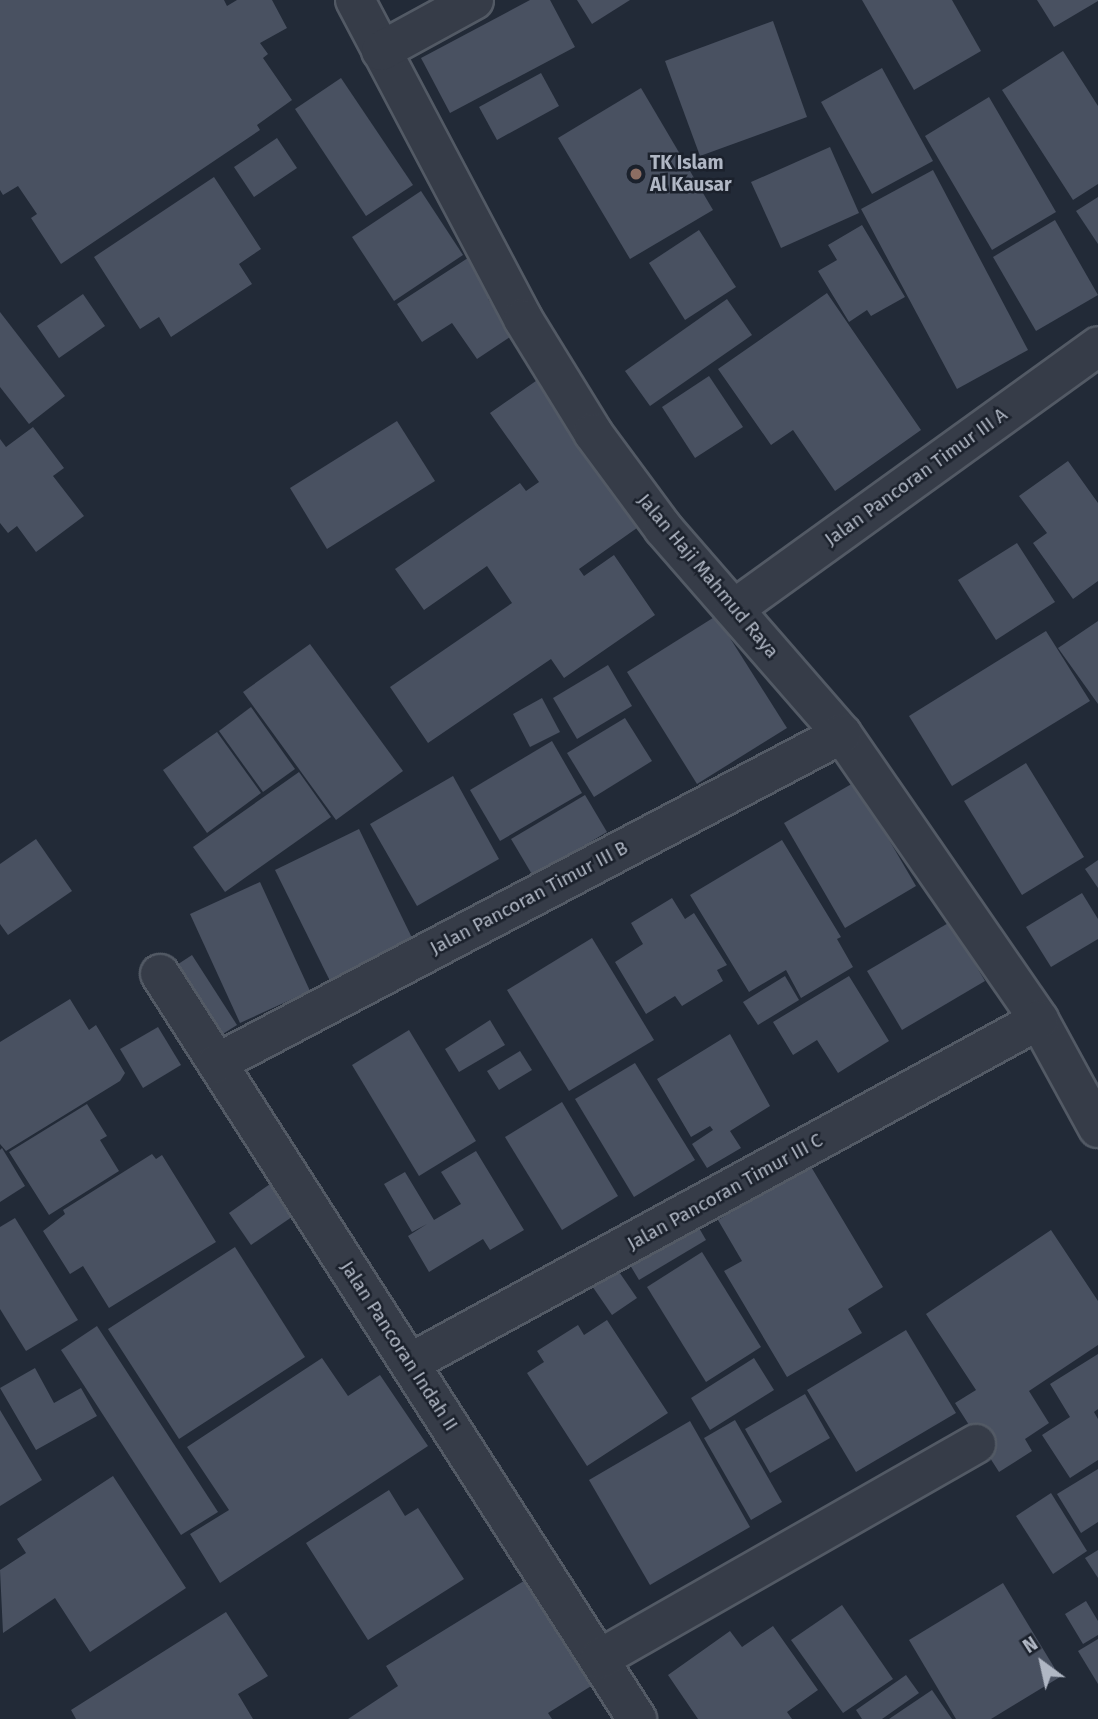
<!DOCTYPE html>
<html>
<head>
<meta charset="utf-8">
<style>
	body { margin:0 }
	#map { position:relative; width:1098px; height:1719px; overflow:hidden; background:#222a37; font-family:"Fira Sans",sans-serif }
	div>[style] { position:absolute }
	.building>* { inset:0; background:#495161 }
	.roads { filter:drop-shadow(2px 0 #535a65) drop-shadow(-2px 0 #535a65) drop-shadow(0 2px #535a65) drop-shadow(0 -2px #535a65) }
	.minor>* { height:38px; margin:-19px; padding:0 19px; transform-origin:19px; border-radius:19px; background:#363c48 }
	.dots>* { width:19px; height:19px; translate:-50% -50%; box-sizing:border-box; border:4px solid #1b212c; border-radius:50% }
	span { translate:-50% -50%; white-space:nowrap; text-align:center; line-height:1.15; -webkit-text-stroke:5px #1b212c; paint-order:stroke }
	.poi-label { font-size:19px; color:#b0b7c4; font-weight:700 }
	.left { translate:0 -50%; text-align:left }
	.street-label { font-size:19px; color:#b0b7c4 }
	.north { position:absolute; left:1007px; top:1628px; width:70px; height:70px; -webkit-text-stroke:5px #1b212c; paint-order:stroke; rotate:327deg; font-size:19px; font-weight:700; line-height:28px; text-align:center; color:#b0b7c4 }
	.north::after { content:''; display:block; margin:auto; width:24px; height:32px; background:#b0b7c4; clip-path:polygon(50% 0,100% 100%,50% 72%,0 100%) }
</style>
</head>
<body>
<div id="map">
	<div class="building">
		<i style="clip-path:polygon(0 0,224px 0,227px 6px,237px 0,272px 0,287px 28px,260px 43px,268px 54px,263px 58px,292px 100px,257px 125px,260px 130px,61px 264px,31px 218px,37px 214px,18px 186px,3px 195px,0 190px)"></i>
		<i style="clip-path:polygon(530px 0,550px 0,575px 47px,450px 113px,421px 58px)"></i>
		<i style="clip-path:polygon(577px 0,630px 0,592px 24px)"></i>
		<i style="clip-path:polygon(862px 0,952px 0,981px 51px,914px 90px)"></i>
		<i style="clip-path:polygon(1037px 0,1098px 0,1098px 1px,1054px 27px)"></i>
		<i style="clip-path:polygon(773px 21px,807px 117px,700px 156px,665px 61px)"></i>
		<i style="clip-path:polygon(1063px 51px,1098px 106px,1098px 184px,1073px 200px,1002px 90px)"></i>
		<i style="clip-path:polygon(882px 68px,933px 161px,872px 194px,821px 102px)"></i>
		<i style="clip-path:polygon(541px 73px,559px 106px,497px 140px,479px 107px)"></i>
		<i style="clip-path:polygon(341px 78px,413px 185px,366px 216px,295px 109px)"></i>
		<i style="clip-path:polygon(641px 88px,713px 210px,630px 259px,558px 138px)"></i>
		<i style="clip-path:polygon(989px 97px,1056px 212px,992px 250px,925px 136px)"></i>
		<i style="clip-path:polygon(277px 138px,297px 168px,254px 197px,234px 167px)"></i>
		<i style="clip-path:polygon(830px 147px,859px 213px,781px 248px,751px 182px)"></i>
		<i style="clip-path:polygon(933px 170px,1028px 350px,957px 389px,861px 209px)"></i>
		<i style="clip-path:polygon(214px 177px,261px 249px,239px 264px,252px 284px,171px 337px,159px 317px,140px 329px,94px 257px)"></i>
		<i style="clip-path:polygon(421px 191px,463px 255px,394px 301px,352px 237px)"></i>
		<i style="clip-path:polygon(1098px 197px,1098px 244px,1076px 211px)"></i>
		<i style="clip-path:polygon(1055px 220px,1098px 295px,1036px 331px,993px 257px)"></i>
		<i style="clip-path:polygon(862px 225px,905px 297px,871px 316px,867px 310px,849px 322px,818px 271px,837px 260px,828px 245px)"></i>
		<i style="clip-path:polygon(699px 230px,736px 287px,685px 320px,649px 263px)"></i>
		<i style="clip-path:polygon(471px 256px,495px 294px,488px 299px,513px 335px,477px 359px,452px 323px,422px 342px,397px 304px)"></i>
		<i style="clip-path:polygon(827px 293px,921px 430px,835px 491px,793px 430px,771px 445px,718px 369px)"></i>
		<i style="clip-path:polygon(83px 294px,105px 326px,59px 358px,37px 326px)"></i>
		<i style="clip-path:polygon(727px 299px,752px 335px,650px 406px,625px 371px)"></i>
		<i style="clip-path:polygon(0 312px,65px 396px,29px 424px,0 387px)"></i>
		<i style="clip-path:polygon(543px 376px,644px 523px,579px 569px,584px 576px,614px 555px,655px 615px,564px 678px,551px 659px,428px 743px,390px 687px,512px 603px,487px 566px,424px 610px,395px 569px,520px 483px,526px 491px,539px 482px,490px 413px)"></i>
		<i style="clip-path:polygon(709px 376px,743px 427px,695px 458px,662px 407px)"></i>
		<i style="clip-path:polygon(397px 421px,435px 481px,327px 549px,290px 488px)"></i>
		<i style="clip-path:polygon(33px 427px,64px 468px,53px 476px,84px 516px,36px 552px,17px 526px,8px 533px,0 523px,0 439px,6px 447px)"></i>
		<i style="clip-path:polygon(1068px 461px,1098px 503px,1098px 581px,1073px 599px,1033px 543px,1047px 533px,1019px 496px)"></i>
		<i style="clip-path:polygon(1017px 543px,1055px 602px,996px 640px,958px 580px)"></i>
		<i style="clip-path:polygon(716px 616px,787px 728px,697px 784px,627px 672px)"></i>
		<i style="clip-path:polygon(1098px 621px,1098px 704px,1058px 648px)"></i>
		<i style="clip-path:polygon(1046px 631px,1090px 701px,952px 786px,909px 716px)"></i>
		<i style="clip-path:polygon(310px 644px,403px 771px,336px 820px,243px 692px)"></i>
		<i style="clip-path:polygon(608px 665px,632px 706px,577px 739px,553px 698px)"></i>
		<i style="clip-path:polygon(542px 698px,560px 732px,530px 747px,513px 714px)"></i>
		<i style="clip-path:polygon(251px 707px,295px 769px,263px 792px,219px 731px)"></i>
		<i style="clip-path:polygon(625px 718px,652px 761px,594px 797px,567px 753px)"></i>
		<i style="clip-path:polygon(217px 732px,261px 793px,207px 833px,163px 770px)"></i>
		<i style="clip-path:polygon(552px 741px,582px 793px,500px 841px,470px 790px)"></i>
		<i style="clip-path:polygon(1026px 763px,1084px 857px,1022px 895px,964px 801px)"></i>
		<i style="clip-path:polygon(299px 772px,331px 817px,225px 892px,193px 847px)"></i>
		<i style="clip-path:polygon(453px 776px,499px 859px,417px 906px,370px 824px)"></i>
		<i style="clip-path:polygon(855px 782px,916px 886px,845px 928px,784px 823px)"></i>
		<i style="clip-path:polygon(585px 795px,607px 832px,533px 876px,511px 839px)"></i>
		<i style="clip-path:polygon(359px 829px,416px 946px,333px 987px,275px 870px)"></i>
		<i style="clip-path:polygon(36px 839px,72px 891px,8px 935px,0 924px,0 864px)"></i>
		<i style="clip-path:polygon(782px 840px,841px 937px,837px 939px,853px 967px,801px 998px,786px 970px,749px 992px,690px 895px)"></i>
		<i style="clip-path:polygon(1098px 860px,1098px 888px,1085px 869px)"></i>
		<i style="clip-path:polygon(260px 882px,310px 991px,240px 1023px,190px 914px)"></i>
		<i style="clip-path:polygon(1082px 893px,1098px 919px,1098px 939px,1051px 967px,1026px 927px)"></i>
		<i style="clip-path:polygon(672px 898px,685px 919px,694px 913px,727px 965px,717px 970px,723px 981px,682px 1006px,675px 996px,646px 1014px,615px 962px,643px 944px,631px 923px)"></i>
		<i style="clip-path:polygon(950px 922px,985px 981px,902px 1030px,867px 971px)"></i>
		<i style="clip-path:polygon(592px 938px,654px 1040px,569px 1091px,507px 990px)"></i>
		<i style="clip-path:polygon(192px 955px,237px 1025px,210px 1042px,166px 972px)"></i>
		<i style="clip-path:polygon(785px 976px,799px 1000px,758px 1025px,743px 1002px)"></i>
		<i style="clip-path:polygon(849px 976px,889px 1041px,838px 1073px,817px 1040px,793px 1055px,773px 1022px)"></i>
		<i style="clip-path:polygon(70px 999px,89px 1030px,96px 1025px,125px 1073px,120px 1081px,6px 1151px,0 1144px,0 1042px)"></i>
		<i style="clip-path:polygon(490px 1020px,505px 1045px,459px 1072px,445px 1049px)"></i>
		<i style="clip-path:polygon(158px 1027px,181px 1065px,143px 1088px,120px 1049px)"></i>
		<i style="clip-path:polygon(409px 1030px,476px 1141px,419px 1176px,352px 1065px)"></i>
		<i style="clip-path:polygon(730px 1034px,770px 1106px,730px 1131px,741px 1148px,707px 1168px,692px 1144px,713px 1130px,710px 1126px,691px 1137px,657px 1079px)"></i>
		<i style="clip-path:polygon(520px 1051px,532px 1070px,499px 1090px,487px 1071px)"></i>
		<i style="clip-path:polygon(635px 1063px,695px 1160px,634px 1197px,575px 1099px)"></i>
		<i style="clip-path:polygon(562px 1102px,618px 1196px,562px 1230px,505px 1137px)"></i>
		<i style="clip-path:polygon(87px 1104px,107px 1136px,100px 1140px,119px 1171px,49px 1215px,9px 1152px)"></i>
		<i style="clip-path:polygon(2px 1148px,25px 1186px,0 1202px,0 1150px)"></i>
		<i style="clip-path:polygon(476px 1151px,524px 1230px,490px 1250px,483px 1239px,429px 1272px,408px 1236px,427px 1224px,412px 1232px,384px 1184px,405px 1172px,434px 1220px,461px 1204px,441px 1172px)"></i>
		<i style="clip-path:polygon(152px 1154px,156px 1159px,162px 1155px,216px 1242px,109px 1308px,83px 1266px,70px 1274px,43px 1231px,65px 1214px,63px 1210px)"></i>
		<i style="clip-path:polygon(810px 1165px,883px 1287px,848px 1309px,862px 1333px,787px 1377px,724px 1271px,742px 1261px,718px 1220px)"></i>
		<i style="clip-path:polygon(280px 1177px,302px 1210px,251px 1245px,229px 1213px)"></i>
		<i style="clip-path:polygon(15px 1218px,78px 1320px,26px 1351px,0 1309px,0 1227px)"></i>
		<i style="clip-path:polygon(695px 1221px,706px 1240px,639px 1280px,627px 1260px)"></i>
		<i style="clip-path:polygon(1051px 1230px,1098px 1301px,1098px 1345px,1029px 1391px,1049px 1423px,1025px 1439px,1032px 1451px,999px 1472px,955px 1403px,976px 1390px,926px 1314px)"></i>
		<i style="clip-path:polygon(235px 1247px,305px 1357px,179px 1439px,108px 1329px)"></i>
		<i style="clip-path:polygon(702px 1252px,761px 1347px,706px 1382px,647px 1287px)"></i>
		<i style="clip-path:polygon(615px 1266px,637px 1298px,612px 1315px,590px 1283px)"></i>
		<i style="clip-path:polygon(607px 1320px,668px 1413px,587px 1466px,527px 1373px,544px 1362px,537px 1351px,578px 1325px,584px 1335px)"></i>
		<i style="clip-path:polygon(97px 1326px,218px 1512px,181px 1535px,61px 1350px)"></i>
		<i style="clip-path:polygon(906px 1330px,956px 1413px,856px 1472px,807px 1390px)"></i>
		<i style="clip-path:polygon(1098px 1354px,1098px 1409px,1094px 1412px,1098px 1419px,1098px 1460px,1070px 1478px,1042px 1435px,1070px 1417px,1050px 1384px)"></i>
		<i style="clip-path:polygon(322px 1358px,348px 1396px,380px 1375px,428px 1446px,220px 1583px,190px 1534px,229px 1510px,187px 1447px)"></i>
		<i style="clip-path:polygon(754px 1358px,774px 1390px,710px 1430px,691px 1398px)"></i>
		<i style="clip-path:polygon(35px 1368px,54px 1403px,81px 1388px,97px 1416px,36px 1450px,0 1388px)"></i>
		<i style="clip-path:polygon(805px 1394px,830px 1438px,770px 1473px,745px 1429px)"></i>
		<i style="clip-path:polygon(0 1410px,42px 1480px,0 1506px)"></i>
		<i style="clip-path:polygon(735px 1420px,782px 1502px,751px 1520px,704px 1438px)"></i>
		<i style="clip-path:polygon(690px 1421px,750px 1527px,650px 1585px,589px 1480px)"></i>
		<i style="clip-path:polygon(1098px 1469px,1098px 1522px,1081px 1533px,1057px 1494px)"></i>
		<i style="clip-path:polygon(113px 1476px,186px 1588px,90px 1652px,55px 1598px,3px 1633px,0 1570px,26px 1553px,17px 1539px)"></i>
		<i style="clip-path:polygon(389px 1490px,405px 1516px,418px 1508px,464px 1579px,368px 1640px,306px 1543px)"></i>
		<i style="clip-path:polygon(1051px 1493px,1087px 1551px,1053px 1574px,1016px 1516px)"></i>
		<i style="clip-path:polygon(1098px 1550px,1098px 1578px,1085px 1558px)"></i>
		<i style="clip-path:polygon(527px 1579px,596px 1683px,548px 1713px,552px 1719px,348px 1719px,398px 1686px,386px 1666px)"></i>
		<i style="clip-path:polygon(1003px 1583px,1060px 1677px,991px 1719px,956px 1719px,909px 1640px)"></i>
		<i style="clip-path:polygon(1086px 1601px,1098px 1621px,1098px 1635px,1083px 1644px,1065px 1614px)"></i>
		<i style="clip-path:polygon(842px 1605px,893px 1679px,843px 1713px,791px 1640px)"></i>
		<i style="clip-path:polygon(226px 1612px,268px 1676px,238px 1694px,253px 1719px,76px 1719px,71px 1710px)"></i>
		<i style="clip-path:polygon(773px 1626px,818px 1690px,787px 1712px,792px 1719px,698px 1719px,668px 1675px,730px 1631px,742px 1647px)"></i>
		<i style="clip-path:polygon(1098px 1639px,1098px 1684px,1078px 1651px)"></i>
		<i style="clip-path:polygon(906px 1675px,919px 1693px,882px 1719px,862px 1719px,856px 1710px)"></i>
		<i style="clip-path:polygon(932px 1690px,952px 1719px,889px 1719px)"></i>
	</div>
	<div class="roads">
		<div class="minor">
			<i style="left:355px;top:0;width:361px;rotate:62.2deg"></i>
			<i style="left:523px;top:319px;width:134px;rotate:58.4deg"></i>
			<i style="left:593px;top:433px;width:118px;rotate:53.6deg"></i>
			<i style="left:663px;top:528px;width:273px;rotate:49deg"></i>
			<i style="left:842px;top:734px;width:347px;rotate:55.4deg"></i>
			<i style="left:1039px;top:1020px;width:123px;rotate:61.4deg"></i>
			<i style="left:381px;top:51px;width:106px;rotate:-28.7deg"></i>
			<i style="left:734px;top:609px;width:449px;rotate:-35.8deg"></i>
			<i style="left:160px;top:974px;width:885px;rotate:57.37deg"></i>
			<i style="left:217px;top:1063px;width:706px;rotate:-27.76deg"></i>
			<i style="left:410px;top:1363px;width:716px;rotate:-28.6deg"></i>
			<i style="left:599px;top:1659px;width:434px;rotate:-29.7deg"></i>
		</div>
	</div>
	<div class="dots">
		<i style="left:636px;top:174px;background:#8d6e63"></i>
	</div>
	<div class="poi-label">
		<span class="left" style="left:650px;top:174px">TK Islam<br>Al Kausar</span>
	</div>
	<div class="street-label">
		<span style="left:916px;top:477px;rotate:-36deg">Jalan Pancoran Timur III A</span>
		<span style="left:708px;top:576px;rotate:50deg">Jalan Haji Mahmud Raya</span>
		<span style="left:529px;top:898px;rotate:-28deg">Jalan Pancoran Timur III B</span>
		<span style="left:725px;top:1192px;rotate:-29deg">Jalan Pancoran Timur III C</span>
		<span style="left:399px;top:1346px;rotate:57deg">Jalan Pancoran Indah II</span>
	</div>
	<div class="north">N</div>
</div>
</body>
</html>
